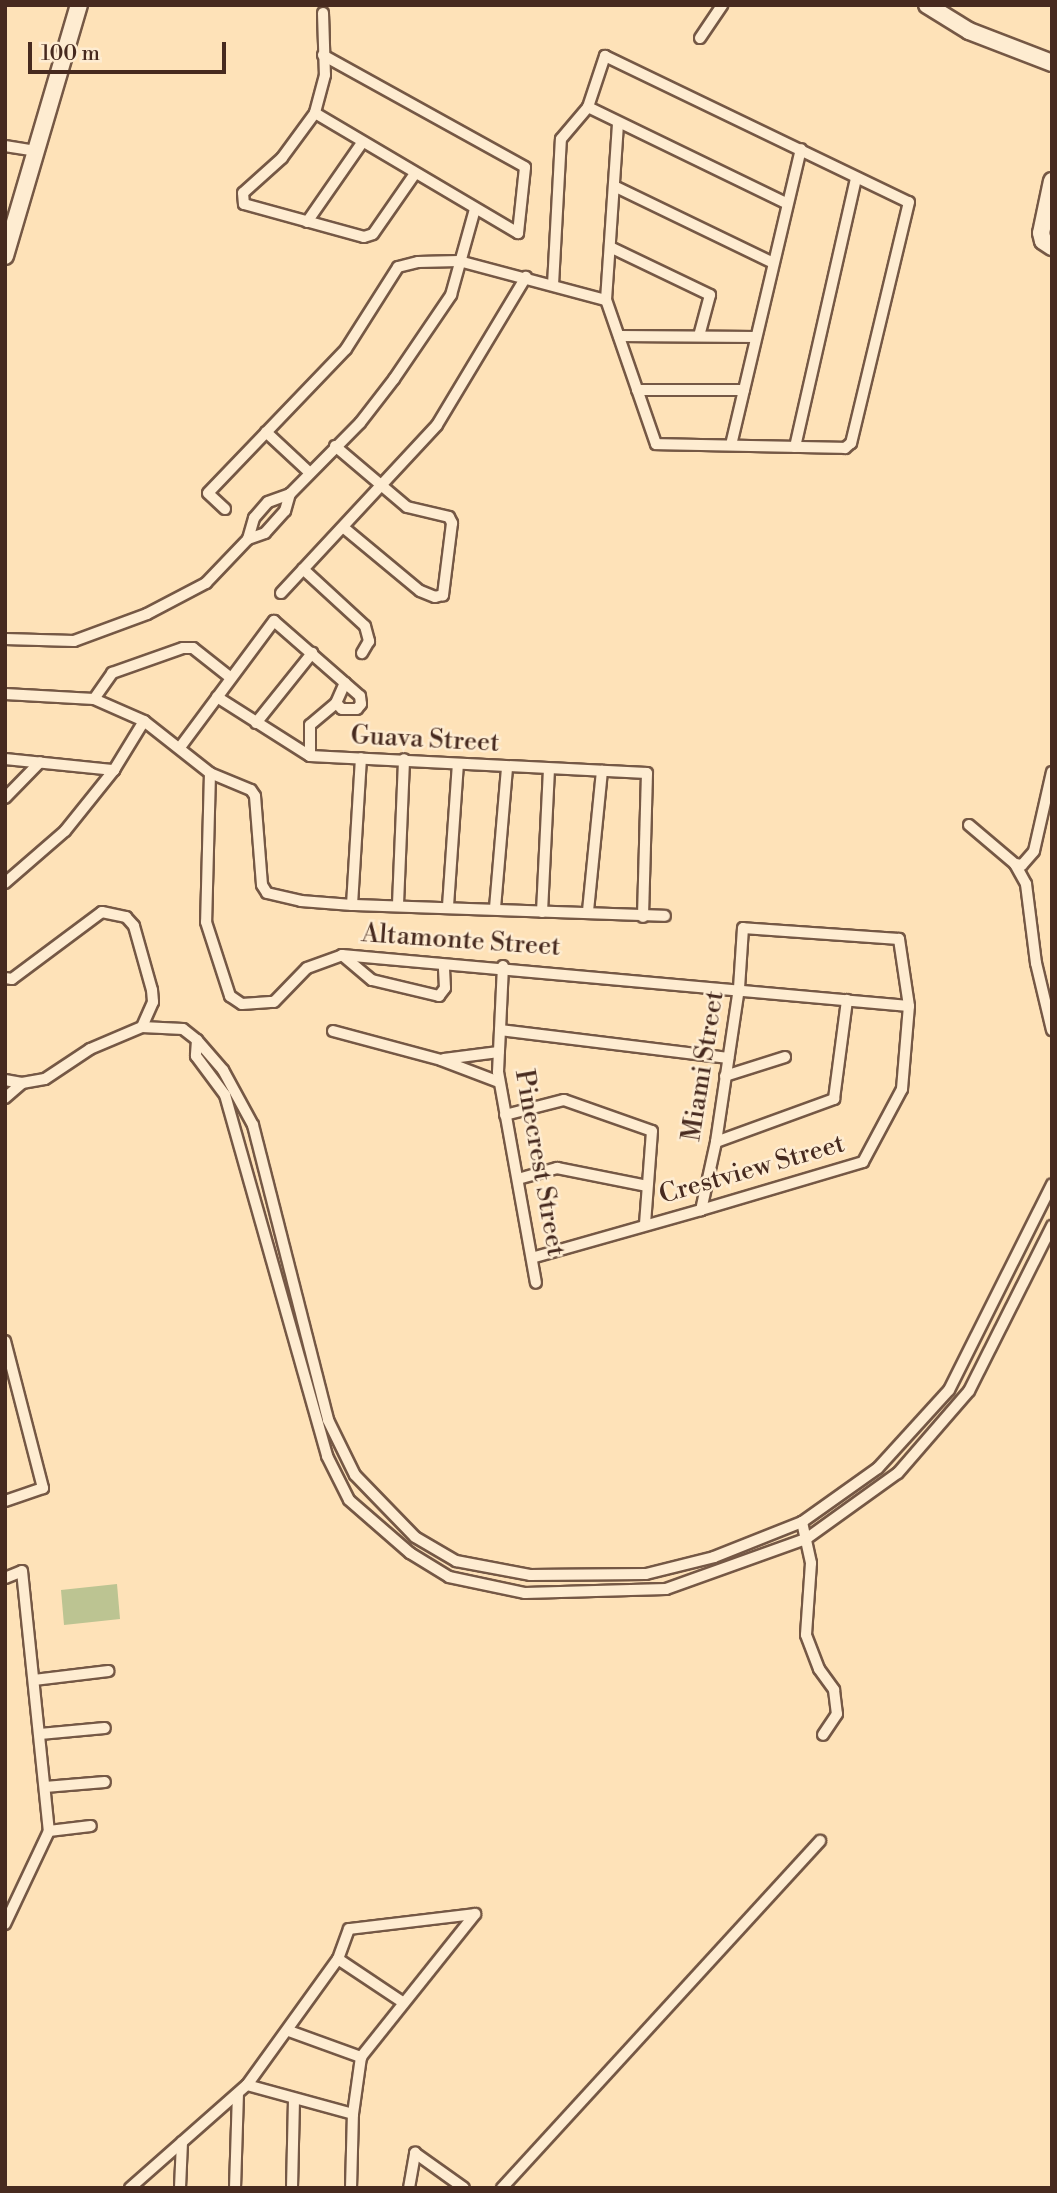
<!DOCTYPE html>
<html>
<head>
<meta charset="utf-8">
<style>
	body { margin:0 }
	#map { position:relative; width:1057px; height:2193px; overflow:hidden; background:#fee2b8; font-family:"Libre Bodoni",serif }
	div>[style] { position:absolute }
	.green>* { inset:0; background:#bcc492 }
	.roads { filter:drop-shadow(2px 0 #755845) drop-shadow(-2px 0 #755845) drop-shadow(0 2px #755845) drop-shadow(0 -2px #755845) }
	.street>* { height:10px; margin:-5px; padding:0 5px; transform-origin:5px; border-radius:5px; background:#feecd1 }
	.secondary>* { height:16px; margin:-8px; padding:0 8px; transform-origin:8px; border-radius:8px; background:#feecd1 }
	span { translate:-50% -50%; white-space:nowrap; text-align:center; line-height:1.15; -webkit-text-stroke:5px #feecd1; paint-order:stroke }
	.street-label { font-size:26px; color:#472a1f }
	.frame { position:absolute; inset:0; border:7px solid #472a1f; pointer-events:none }
	.scale { position:absolute; left:28px; top:42px; width:198px; height:32px; box-sizing:border-box; border:4px solid #472a1f; border-top:0; padding-left:9px; font-size:21px; line-height:24px; white-space:nowrap; color:#472a1f; -webkit-text-stroke:5px #feecd1; paint-order:stroke }
</style>
</head>
<body>
<div id="map">
	<div class="green">
		<i style="clip-path:polygon(117px 1584px,120px 1619px,64px 1625px,61px 1590px)"></i>
	</div>
	<div class="roads">
		<div class="street">
			<i style="left:323px;top:13px;width:62px;rotate:88.2deg"></i>
			<i style="left:325px;top:75px;width:39px;rotate:105deg"></i>
			<i style="left:315px;top:113px;width:56px;rotate:126.3deg"></i>
			<i style="left:282px;top:158px;width:52px;rotate:138.1deg"></i>
			<i style="left:243px;top:193px;width:11px;rotate:85deg"></i>
			<i style="left:244px;top:204px;width:124px;rotate:15.4deg"></i>
			<i style="left:364px;top:237px;width:9px;rotate:-18deg"></i>
			<i style="left:373px;top:234px;width:72px;rotate:-55.2deg"></i>
			<i style="left:700px;top:38px;width:40px;rotate:-56deg"></i>
			<i style="left:588px;top:107px;width:220px;rotate:25.9deg"></i>
			<i style="left:315px;top:113px;width:236px;rotate:30.6deg"></i>
			<i style="left:518px;top:233px;width:66px;rotate:-83.9deg"></i>
			<i style="left:525px;top:167px;width:231px;rotate:-151deg"></i>
			<i style="left:5px;top:146px;width:31px;rotate:9deg"></i>
			<i style="left:614px;top:186px;width:177px;rotate:25.8deg"></i>
			<i style="left:307px;top:222px;width:96px;rotate:-55.2deg"></i>
			<i style="left:610px;top:247px;width:111px;rotate:25.6deg"></i>
			<i style="left:710px;top:295px;width:42px;rotate:105deg"></i>
			<i style="left:553px;top:285px;width:146px;rotate:-86.9deg"></i>
			<i style="left:561px;top:139px;width:42px;rotate:-49.8deg"></i>
			<i style="left:588px;top:107px;width:54px;rotate:-71.6deg"></i>
			<i style="left:605px;top:56px;width:337px;rotate:25.7deg"></i>
			<i style="left:909px;top:202px;width:248px;rotate:103.5deg"></i>
			<i style="left:851px;top:443px;width:8px;rotate:140deg"></i>
			<i style="left:845px;top:448px;width:189px;rotate:-178.8deg"></i>
			<i style="left:656px;top:444px;width:152px;rotate:-109.1deg"></i>
			<i style="left:606px;top:300px;width:177px;rotate:-86.1deg"></i>
			<i style="left:619px;top:336px;width:137px;rotate:0.4deg"></i>
			<i style="left:637px;top:390px;width:107px"></i>
			<i style="left:266px;top:432px;width:60px;rotate:43deg"></i>
			<i style="left:731px;top:445px;width:304px;rotate:-76.7deg"></i>
			<i style="left:335px;top:446px;width:94px;rotate:40.3deg"></i>
			<i style="left:407px;top:507px;width:43px;rotate:13.4deg"></i>
			<i style="left:449px;top:517px;width:7px;rotate:63deg"></i>
			<i style="left:452px;top:523px;width:73px;rotate:97.1deg"></i>
			<i style="left:443px;top:595px;width:8px;rotate:166deg"></i>
			<i style="left:435px;top:597px;width:16px;rotate:-158deg"></i>
			<i style="left:420px;top:591px;width:100px;rotate:-140.3deg"></i>
			<i style="left:795px;top:447px;width:276px;rotate:-77.2deg"></i>
			<i style="left:225px;top:509px;width:23px;rotate:-137deg"></i>
			<i style="left:208px;top:493px;width:199px;rotate:-46.2deg"></i>
			<i style="left:346px;top:349px;width:97px;rotate:-57.6deg"></i>
			<i style="left:398px;top:267px;width:21px;rotate:-14deg"></i>
			<i style="left:418px;top:262px;width:41px;rotate:-1.4deg"></i>
			<i style="left:459px;top:261px;width:152px;rotate:14.9deg"></i>
			<i style="left:248px;top:539px;width:18px;rotate:-19deg"></i>
			<i style="left:265px;top:533px;width:30px;rotate:-48deg"></i>
			<i style="left:285px;top:511px;width:18px;rotate:-74deg"></i>
			<i style="left:290px;top:494px;width:100px;rotate:-45.4deg"></i>
			<i style="left:360px;top:423px;width:56px;rotate:-52.3deg"></i>
			<i style="left:394px;top:379px;width:102px;rotate:-55.8deg"></i>
			<i style="left:451px;top:295px;width:89px;rotate:-74.4deg"></i>
			<i style="left:303px;top:569px;width:84px;rotate:42.6deg"></i>
			<i style="left:365px;top:626px;width:16px;rotate:75deg"></i>
			<i style="left:369px;top:641px;width:14px;rotate:120deg"></i>
			<i style="left:281px;top:593px;width:229px;rotate:-47.1deg"></i>
			<i style="left:437px;top:425px;width:173px;rotate:-59deg"></i>
			<i style="left:5px;top:639px;width:69px;rotate:1.7deg"></i>
			<i style="left:74px;top:641px;width:78px;rotate:-20.3deg"></i>
			<i style="left:147px;top:614px;width:67px;rotate:-27.7deg"></i>
			<i style="left:206px;top:583px;width:61px;rotate:-46.3deg"></i>
			<i style="left:248px;top:539px;width:22px;rotate:-74deg"></i>
			<i style="left:254px;top:518px;width:21px;rotate:-49deg"></i>
			<i style="left:268px;top:502px;width:23px;rotate:-20deg"></i>
			<i style="left:5px;top:694px;width:89px;rotate:3.2deg"></i>
			<i style="left:94px;top:699px;width:55px;rotate:23.7deg"></i>
			<i style="left:144px;top:721px;width:84px;rotate:38.2deg"></i>
			<i style="left:210px;top:773px;width:149px;rotate:91.5deg"></i>
			<i style="left:206px;top:922px;width:78px;rotate:72deg"></i>
			<i style="left:230px;top:996px;width:14px;rotate:34deg"></i>
			<i style="left:242px;top:1004px;width:32px;rotate:-4deg"></i>
			<i style="left:274px;top:1002px;width:47px;rotate:-45.9deg"></i>
			<i style="left:307px;top:968px;width:37px;rotate:-20deg"></i>
			<i style="left:342px;top:955px;width:569px;rotate:5.14deg"></i>
			<i style="left:217px;top:697px;width:110px;rotate:32.4deg"></i>
			<i style="left:310px;top:756px;width:337px;rotate:2.9deg"></i>
			<i style="left:647px;top:773px;width:144px;rotate:91.6deg"></i>
			<i style="left:94px;top:699px;width:32px;rotate:-55deg"></i>
			<i style="left:112px;top:673px;width:75px;rotate:-19.4deg"></i>
			<i style="left:183px;top:648px;width:10px"></i>
			<i style="left:193px;top:648px;width:48px;rotate:38.3deg"></i>
			<i style="left:256px;top:723px;width:90px;rotate:-51.3deg"></i>
			<i style="left:181px;top:746px;width:156px;rotate:-53.4deg"></i>
			<i style="left:274px;top:621px;width:114px;rotate:41.1deg"></i>
			<i style="left:360px;top:696px;width:8px;rotate:83deg"></i>
			<i style="left:361px;top:704px;width:6px;rotate:129deg"></i>
			<i style="left:357px;top:709px;width:15px;rotate:180deg"></i>
			<i style="left:342px;top:709px;width:8px;rotate:-135deg"></i>
			<i style="left:310px;top:756px;width:31px;rotate:-90deg"></i>
			<i style="left:310px;top:725px;width:34px;rotate:-40deg"></i>
			<i style="left:336px;top:703px;width:22px;rotate:-66deg"></i>
			<i style="left:5px;top:759px;width:110px;rotate:5.8deg"></i>
			<i style="left:210px;top:773px;width:44px;rotate:22.5deg"></i>
			<i style="left:251px;top:790px;width:7px;rotate:56deg"></i>
			<i style="left:255px;top:796px;width:89px;rotate:85.5deg"></i>
			<i style="left:262px;top:885px;width:9px;rotate:58deg"></i>
			<i style="left:267px;top:893px;width:35px;rotate:13deg"></i>
			<i style="left:301px;top:901px;width:51px;rotate:4.5deg"></i>
			<i style="left:352px;top:905px;width:313px;rotate:2deg"></i>
			<i style="left:5px;top:798px;width:50px;rotate:-45.8deg"></i>
			<i style="left:969px;top:825px;width:60px;rotate:40.3deg"></i>
			<i style="left:1015px;top:864px;width:7px;rotate:8deg"></i>
			<i style="left:1022px;top:865px;width:18px;rotate:-49deg"></i>
			<i style="left:1034px;top:851px;width:81px;rotate:-77.2deg"></i>
			<i style="left:1015px;top:864px;width:23px;rotate:61deg"></i>
			<i style="left:1026px;top:884px;width:80px;rotate:82.8deg"></i>
			<i style="left:1036px;top:963px;width:69px;rotate:76.6deg"></i>
			<i style="left:5px;top:883px;width:79px;rotate:-40.9deg"></i>
			<i style="left:65px;top:831px;width:78px;rotate:-51.2deg"></i>
			<i style="left:114px;top:770px;width:57px;rotate:-58.5deg"></i>
			<i style="left:398px;top:904px;width:145px;rotate:-87.6deg"></i>
			<i style="left:352px;top:905px;width:147px;rotate:-86.5deg"></i>
			<i style="left:448px;top:906px;width:142px;rotate:-86deg"></i>
			<i style="left:495px;top:908px;width:141px;rotate:-85.1deg"></i>
			<i style="left:588px;top:911px;width:141px;rotate:-84.3deg"></i>
			<i style="left:542px;top:912px;width:141px;rotate:-87.2deg"></i>
			<i style="left:342px;top:955px;width:39px;rotate:40deg"></i>
			<i style="left:372px;top:980px;width:69px;rotate:13.4deg"></i>
			<i style="left:439px;top:996px;width:10px;rotate:-53deg"></i>
			<i style="left:445px;top:988px;width:22px;rotate:-93deg"></i>
			<i style="left:503px;top:966px;width:106px;rotate:92.7deg"></i>
			<i style="left:498px;top:1072px;width:214px;rotate:79.8deg"></i>
			<i style="left:5px;top:978px;width:7px;rotate:8deg"></i>
			<i style="left:12px;top:979px;width:112px;rotate:-36.7deg"></i>
			<i style="left:102px;top:912px;width:25px;rotate:12deg"></i>
			<i style="left:126px;top:917px;width:12px;rotate:48deg"></i>
			<i style="left:134px;top:926px;width:66px;rotate:74.3deg"></i>
			<i style="left:152px;top:990px;width:12px;rotate:85deg"></i>
			<i style="left:153px;top:1002px;width:27px;rotate:114deg"></i>
			<i style="left:500px;top:1030px;width:230px;rotate:7deg"></i>
			<i style="left:333px;top:1031px;width:112px;rotate:15deg"></i>
			<i style="left:441px;top:1060px;width:62px;rotate:20.8deg"></i>
			<i style="left:197px;top:1040px;width:40px;rotate:49deg"></i>
			<i style="left:223px;top:1070px;width:63px;rotate:61.4deg"></i>
			<i style="left:253px;top:1125px;width:304px;rotate:75.7deg"></i>
			<i style="left:328px;top:1420px;width:61px;rotate:63.9deg"></i>
			<i style="left:355px;top:1475px;width:86px;rotate:45.9deg"></i>
			<i style="left:415px;top:1537px;width:48px;rotate:30.3deg"></i>
			<i style="left:456px;top:1561px;width:75px;rotate:10.7deg"></i>
			<i style="left:530px;top:1575px;width:116px;rotate:-0.5deg"></i>
			<i style="left:646px;top:1574px;width:70px;rotate:-14deg"></i>
			<i style="left:714px;top:1557px;width:95px;rotate:-21.7deg"></i>
			<i style="left:802px;top:1522px;width:93px;rotate:-35.4deg"></i>
			<i style="left:878px;top:1468px;width:105px;rotate:-47.7deg"></i>
			<i style="left:949px;top:1390px;width:230px;rotate:-63.4deg"></i>
			<i style="left:444px;top:1059px;width:55px;rotate:-7.3deg"></i>
			<i style="left:725px;top:1076px;width:63px;rotate:-17.6deg"></i>
			<i style="left:5px;top:1080px;width:17px;rotate:10deg"></i>
			<i style="left:22px;top:1083px;width:23px;rotate:-10deg"></i>
			<i style="left:45px;top:1079px;width:54px;rotate:-33.7deg"></i>
			<i style="left:90px;top:1049px;width:56px;rotate:-22.9deg"></i>
			<i style="left:142px;top:1027px;width:41px;rotate:2.8deg"></i>
			<i style="left:183px;top:1029px;width:18px;rotate:38deg"></i>
			<i style="left:197px;top:1040px;width:16px;rotate:94deg"></i>
			<i style="left:196px;top:1056px;width:49px;rotate:53.4deg"></i>
			<i style="left:225px;top:1095px;width:375px;rotate:74.2deg"></i>
			<i style="left:327px;top:1456px;width:49px;rotate:63.4deg"></i>
			<i style="left:349px;top:1500px;width:81px;rotate:41deg"></i>
			<i style="left:410px;top:1553px;width:46px;rotate:31.6deg"></i>
			<i style="left:449px;top:1577px;width:78px;rotate:11.9deg"></i>
			<i style="left:525px;top:1593px;width:141px;rotate:-1.6deg"></i>
			<i style="left:666px;top:1589px;width:149px;rotate:-19.7deg"></i>
			<i style="left:806px;top:1539px;width:113px;rotate:-35.7deg"></i>
			<i style="left:898px;top:1473px;width:108px;rotate:-49.1deg"></i>
			<i style="left:969px;top:1391px;width:185px;rotate:-63.3deg"></i>
			<i style="left:5px;top:1098px;width:23px;rotate:-41deg"></i>
			<i style="left:505px;top:1115px;width:61px;rotate:-14.3deg"></i>
			<i style="left:564px;top:1100px;width:93px;rotate:19.4deg"></i>
			<i style="left:652px;top:1131px;width:94px;rotate:94.3deg"></i>
			<i style="left:716px;top:1142px;width:126px;rotate:-20deg"></i>
			<i style="left:834px;top:1099px;width:100px;rotate:-82.5deg"></i>
			<i style="left:518px;top:1179px;width:41px;rotate:-15.8deg"></i>
			<i style="left:557px;top:1168px;width:92px;rotate:11.3deg"></i>
			<i style="left:535px;top:1257px;width:173px;rotate:-15.8deg"></i>
			<i style="left:701px;top:1210px;width:169px;rotate:-16.5deg"></i>
			<i style="left:863px;top:1162px;width:83px;rotate:-61.9deg"></i>
			<i style="left:902px;top:1089px;width:83px;rotate:-85.2deg"></i>
			<i style="left:909px;top:1006px;width:68px;rotate:-98.5deg"></i>
			<i style="left:899px;top:939px;width:156px;rotate:-176deg"></i>
			<i style="left:743px;top:928px;width:60px;rotate:93.8deg"></i>
			<i style="left:739px;top:988px;width:156px;rotate:98.5deg"></i>
			<i style="left:716px;top:1142px;width:70px;rotate:102.4deg"></i>
			<i style="left:5px;top:1341px;width:152px;rotate:75.5deg"></i>
			<i style="left:43px;top:1488px;width:40px;rotate:161.1deg"></i>
			<i style="left:802px;top:1522px;width:42px;rotate:77.6deg"></i>
			<i style="left:811px;top:1563px;width:72px;rotate:94deg"></i>
			<i style="left:806px;top:1635px;width:36px;rotate:69deg"></i>
			<i style="left:819px;top:1669px;width:26px;rotate:54deg"></i>
			<i style="left:834px;top:1690px;width:24px;rotate:83deg"></i>
			<i style="left:837px;top:1714px;width:25px;rotate:124deg"></i>
			<i style="left:5px;top:1578px;width:18px;rotate:-22deg"></i>
			<i style="left:22px;top:1571px;width:261px;rotate:84.1deg"></i>
			<i style="left:49px;top:1831px;width:103px;rotate:115.3deg"></i>
			<i style="left:34px;top:1680px;width:75px;rotate:-6.9deg"></i>
			<i style="left:40px;top:1734px;width:65px;rotate:-5.3deg"></i>
			<i style="left:45px;top:1787px;width:60px;rotate:-4.8deg"></i>
			<i style="left:49px;top:1831px;width:42px;rotate:-6.8deg"></i>
			<i style="left:338px;top:1959px;width:79px;rotate:33.7deg"></i>
			<i style="left:289px;top:2031px;width:77px;rotate:19.9deg"></i>
			<i style="left:247px;top:2085px;width:110px;rotate:15.3deg"></i>
			<i style="left:130px;top:2188px;width:156px;rotate:-41.4deg"></i>
			<i style="left:247px;top:2085px;width:155px;rotate:-54.2deg"></i>
			<i style="left:338px;top:1959px;width:32px;rotate:-70deg"></i>
			<i style="left:349px;top:1929px;width:127px;rotate:-6.8deg"></i>
			<i style="left:180px;top:2188px;width:46px;rotate:-87.5deg"></i>
			<i style="left:235px;top:2188px;width:93px;rotate:-88.2deg"></i>
			<i style="left:292px;top:2188px;width:89px;rotate:-88.7deg"></i>
			<i style="left:351px;top:2188px;width:74px;rotate:-88.5deg"></i>
			<i style="left:353px;top:2114px;width:58px;rotate:-82deg"></i>
			<i style="left:361px;top:2057px;width:183px;rotate:-51.4deg"></i>
			<i style="left:409px;top:2188px;width:36px;rotate:-80deg"></i>
			<i style="left:415px;top:2153px;width:60px;rotate:35.5deg"></i>
			<i style="left:502px;top:2188px;width:471px;rotate:-47.5deg"></i>
		</div>
		<div class="secondary">
			<i style="left:927px;top:5px;width:49px;rotate:31.8deg"></i>
			<i style="left:969px;top:31px;width:89px;rotate:21.1deg"></i>
			<i style="left:1052px;top:181px;width:53px;rotate:101.9deg"></i>
			<i style="left:1041px;top:233px;width:8px;rotate:76deg"></i>
			<i style="left:1043px;top:241px;width:11px;rotate:34deg"></i>
			<i style="left:5px;top:256px;width:262px;rotate:-73.6deg"></i>
		</div>
	</div>
	<div class="street-label">
		<span style="left:425px;top:740px;rotate:3deg">Guava Street</span>
		<span style="left:461px;top:941px;rotate:4deg">Altamonte Street</span>
		<span style="left:704px;top:1066px;rotate:-81deg">Miami Street</span>
		<span style="left:539px;top:1163px;rotate:80deg">Pinecrest Street</span>
		<span style="left:752px;top:1170px;rotate:-16deg">Crestview Street</span>
	</div>
	<div class="frame"></div>
	<div class="scale">100 m</div>
</div>
</body>
</html>
